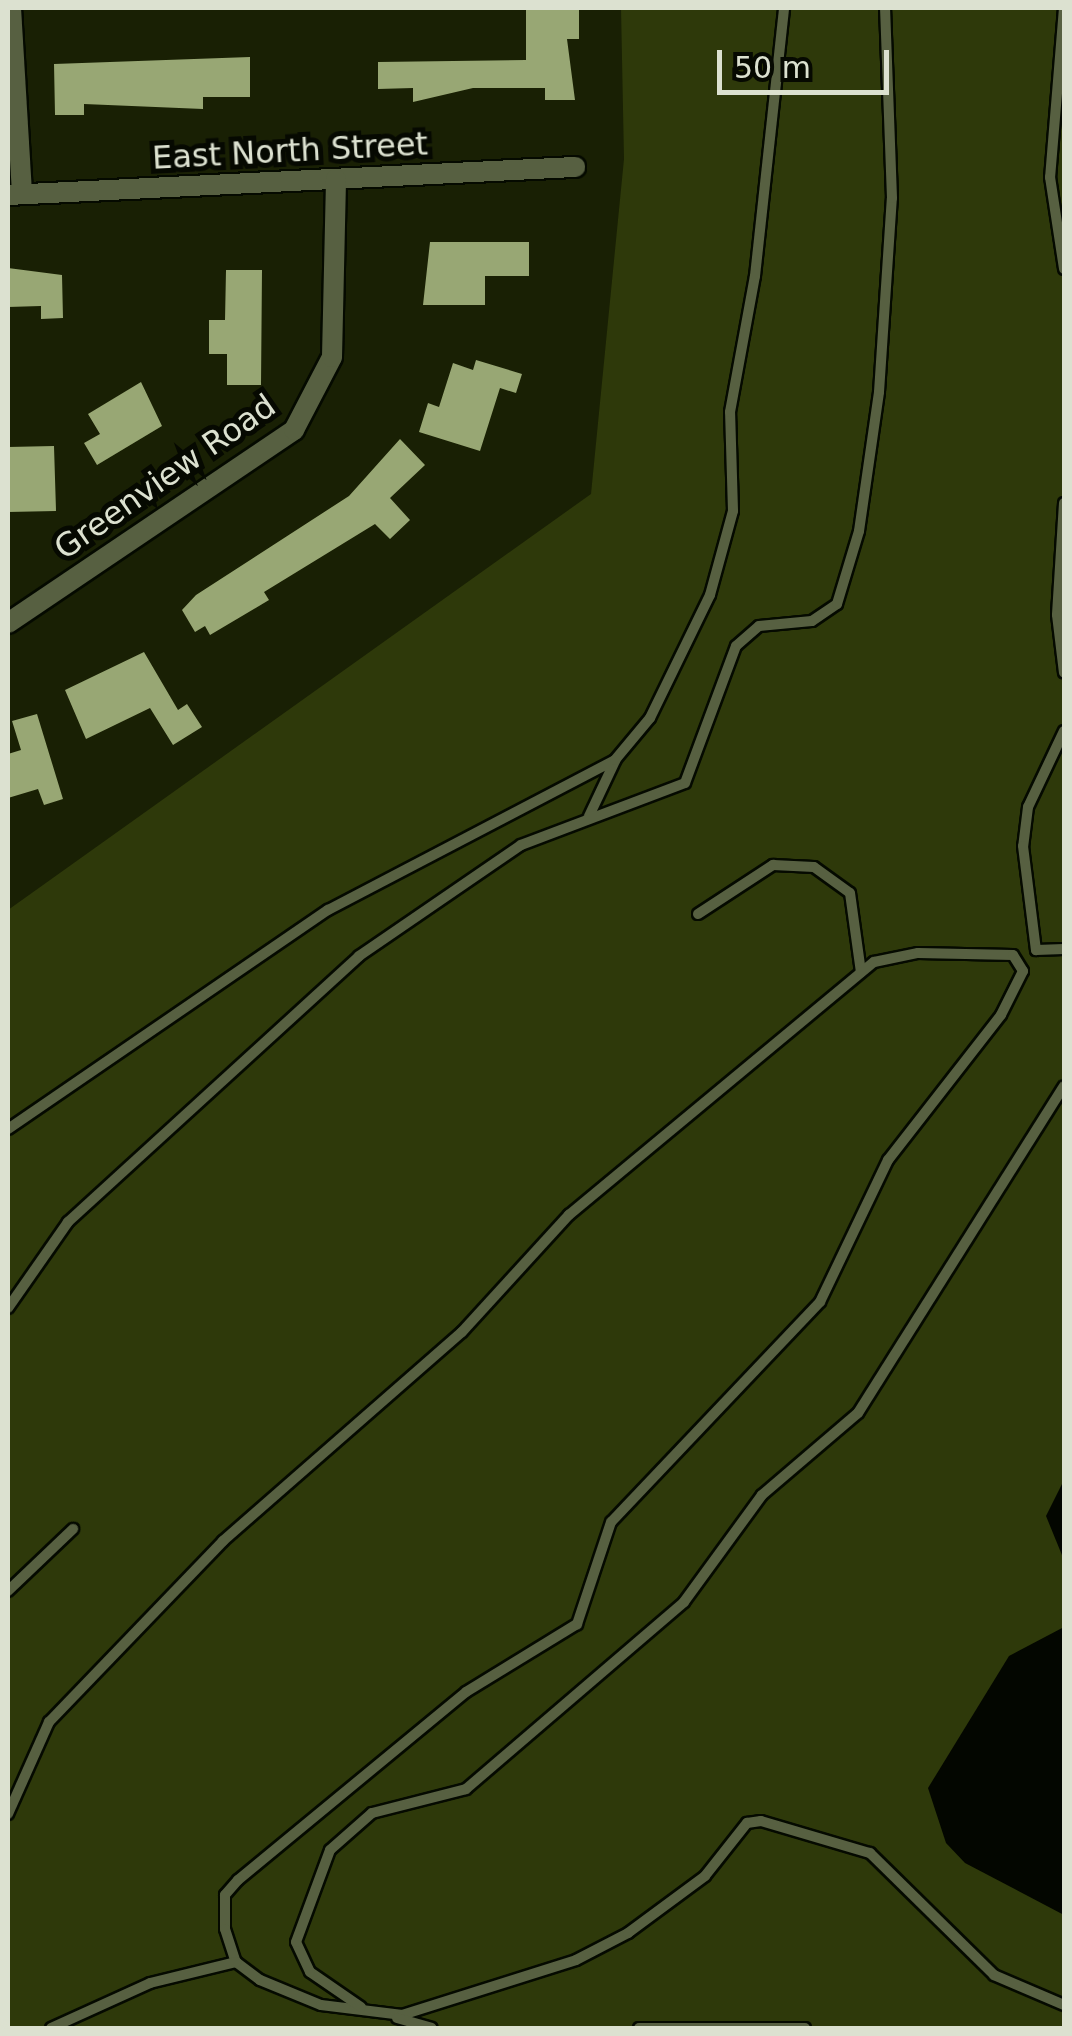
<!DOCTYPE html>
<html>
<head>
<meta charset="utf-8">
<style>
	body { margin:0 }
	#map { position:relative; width:1072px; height:2036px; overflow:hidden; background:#192004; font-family:"DejaVu Sans",sans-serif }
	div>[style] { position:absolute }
	.green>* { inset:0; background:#2e390a }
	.water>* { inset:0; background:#030600 }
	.building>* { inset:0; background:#98a774 }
	.roads { filter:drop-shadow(2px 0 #050a00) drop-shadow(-2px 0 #050a00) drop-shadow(0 2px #050a00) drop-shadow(0 -2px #050a00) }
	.lane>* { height:10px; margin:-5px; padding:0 5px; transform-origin:5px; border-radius:5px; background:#576041 }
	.street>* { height:20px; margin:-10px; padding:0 10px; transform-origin:10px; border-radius:10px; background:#576041 }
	span { translate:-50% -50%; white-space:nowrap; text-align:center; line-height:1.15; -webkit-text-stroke:10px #060901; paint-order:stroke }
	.street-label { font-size:32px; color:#dce1d0 }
	.frame { position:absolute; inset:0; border:10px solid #dce1d0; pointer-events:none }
	.scale { position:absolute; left:717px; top:50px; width:172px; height:45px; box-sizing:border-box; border:5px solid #dce1d0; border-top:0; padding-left:12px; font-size:30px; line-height:35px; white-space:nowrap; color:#dce1d0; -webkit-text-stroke:8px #060901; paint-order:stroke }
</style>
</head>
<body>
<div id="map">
	<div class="green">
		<i style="clip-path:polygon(621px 8px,1064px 8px,1064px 2028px,8px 2028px,8px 910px,591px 494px,624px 159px)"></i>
	</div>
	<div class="water">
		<i style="clip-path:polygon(1064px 1480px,1064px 1560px,1046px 1516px)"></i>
		<i style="clip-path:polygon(1064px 1627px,1064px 1915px,965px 1863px,946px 1843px,928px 1788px,1009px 1656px)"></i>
	</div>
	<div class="building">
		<i style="clip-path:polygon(526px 8px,579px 8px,579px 39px,567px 39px,575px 100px,545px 100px,545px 88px,473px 88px,413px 102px,413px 88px,378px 89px,378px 62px,526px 60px)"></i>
		<i style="clip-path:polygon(250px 57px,250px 97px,203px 97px,203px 109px,84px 104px,84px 115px,55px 115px,54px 64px)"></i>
		<i style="clip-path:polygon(430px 242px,529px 242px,529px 276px,485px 276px,485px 305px,423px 305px)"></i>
		<i style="clip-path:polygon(8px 268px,62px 275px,63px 318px,41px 319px,41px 306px,8px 307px)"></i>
		<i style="clip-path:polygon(226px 270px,262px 270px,261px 385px,227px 385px,227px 354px,209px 354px,209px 320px,225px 320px)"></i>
		<i style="clip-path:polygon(476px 360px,522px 374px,516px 393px,500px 388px,480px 451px,419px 432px,428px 403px,439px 407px,453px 363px,473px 370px)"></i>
		<i style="clip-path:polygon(141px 382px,162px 426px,97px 465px,84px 443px,100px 434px,88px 414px)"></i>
		<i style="clip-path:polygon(400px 439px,425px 465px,390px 498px,410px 520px,390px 539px,375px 524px,264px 592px,269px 600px,210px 635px,205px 626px,195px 632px,182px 610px,196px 595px,349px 496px)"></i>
		<i style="clip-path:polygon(54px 446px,56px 511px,8px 512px,8px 447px)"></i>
		<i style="clip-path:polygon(144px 652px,178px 710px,187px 704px,202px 727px,173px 745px,150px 708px,86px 739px,65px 690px)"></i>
		<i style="clip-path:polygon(37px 714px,63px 799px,44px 805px,38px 789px,8px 798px,8px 754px,21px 750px,12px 721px)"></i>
	</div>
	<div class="roads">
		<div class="lane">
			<i style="left:1064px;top:8px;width:170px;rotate:94.7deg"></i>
			<i style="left:1050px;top:177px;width:93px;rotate:81.3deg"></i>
			<i style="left:1064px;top:503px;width:112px;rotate:93.6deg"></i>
			<i style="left:1057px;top:615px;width:58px;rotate:83.1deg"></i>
			<i style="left:1064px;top:731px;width:84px;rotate:115.3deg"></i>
			<i style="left:1028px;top:807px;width:39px;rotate:97deg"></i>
			<i style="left:1023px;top:846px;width:105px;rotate:82.9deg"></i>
			<i style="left:1036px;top:950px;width:28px;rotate:-2deg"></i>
			<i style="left:589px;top:816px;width:61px;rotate:-64.7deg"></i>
			<i style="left:698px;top:914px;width:90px;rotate:-33.2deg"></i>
			<i style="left:773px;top:865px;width:41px;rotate:2.8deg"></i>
			<i style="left:814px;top:867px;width:44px;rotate:35.8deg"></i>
			<i style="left:850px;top:893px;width:80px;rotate:82.1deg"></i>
			<i style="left:8px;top:1129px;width:388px;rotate:-34.4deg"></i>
			<i style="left:328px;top:910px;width:324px;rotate:-27.6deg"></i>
			<i style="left:615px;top:760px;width:55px;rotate:-50.2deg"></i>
			<i style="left:650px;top:718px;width:137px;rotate:-64deg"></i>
			<i style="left:710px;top:595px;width:87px;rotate:-74.7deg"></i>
			<i style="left:733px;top:511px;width:99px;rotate:-91.7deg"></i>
			<i style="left:730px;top:412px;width:138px;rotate:-79.6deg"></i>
			<i style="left:755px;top:276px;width:270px;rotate:-83.8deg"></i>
			<i style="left:8px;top:1308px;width:105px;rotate:-55.1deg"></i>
			<i style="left:68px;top:1222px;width:394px;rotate:-42.4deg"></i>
			<i style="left:359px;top:956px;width:196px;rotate:-34.4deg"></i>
			<i style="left:521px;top:845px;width:175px;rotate:-20.7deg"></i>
			<i style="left:685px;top:783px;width:146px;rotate:-69.6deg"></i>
			<i style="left:736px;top:646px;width:30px;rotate:-41deg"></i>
			<i style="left:759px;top:626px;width:53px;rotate:-5.4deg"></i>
			<i style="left:812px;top:621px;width:30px;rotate:-34deg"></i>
			<i style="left:837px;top:604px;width:76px;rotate:-73.2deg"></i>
			<i style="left:859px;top:531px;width:140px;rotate:-81.8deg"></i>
			<i style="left:879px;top:392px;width:194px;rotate:-86.2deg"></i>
			<i style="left:892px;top:198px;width:190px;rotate:-92.1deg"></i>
			<i style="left:8px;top:1591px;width:90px;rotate:-43.6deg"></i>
			<i style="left:8px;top:1814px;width:101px;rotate:-66deg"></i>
			<i style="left:49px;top:1722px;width:251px;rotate:-46.1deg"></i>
			<i style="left:223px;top:1541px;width:317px;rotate:-41.2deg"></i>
			<i style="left:462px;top:1332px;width:159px;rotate:-47.6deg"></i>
			<i style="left:569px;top:1215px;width:396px;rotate:-39.7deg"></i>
			<i style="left:874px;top:962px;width:45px;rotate:-11.6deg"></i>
			<i style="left:918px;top:953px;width:95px;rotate:1.2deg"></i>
			<i style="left:1013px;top:955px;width:19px;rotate:58deg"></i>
			<i style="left:1023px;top:971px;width:49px;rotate:116.6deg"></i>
			<i style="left:1001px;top:1015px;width:184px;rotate:127.9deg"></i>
			<i style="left:888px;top:1160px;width:157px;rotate:115.6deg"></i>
			<i style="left:820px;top:1302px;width:303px;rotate:133.5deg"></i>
			<i style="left:611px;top:1522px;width:108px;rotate:108.4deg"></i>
			<i style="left:577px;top:1624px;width:130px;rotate:148.5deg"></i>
			<i style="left:466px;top:1692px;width:296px;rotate:140.5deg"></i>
			<i style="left:238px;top:1880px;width:20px;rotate:131deg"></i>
			<i style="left:225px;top:1895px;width:34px;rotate:90deg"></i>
			<i style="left:225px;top:1929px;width:35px;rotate:72deg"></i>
			<i style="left:236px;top:1962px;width:30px;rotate:37deg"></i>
			<i style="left:260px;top:1980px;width:66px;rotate:22.3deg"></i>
			<i style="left:321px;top:2005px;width:82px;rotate:7deg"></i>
			<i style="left:402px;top:2015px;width:182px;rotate:-17.5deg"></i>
			<i style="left:576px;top:1960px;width:59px;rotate:-27.4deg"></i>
			<i style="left:628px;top:1933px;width:96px;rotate:-36.5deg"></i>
			<i style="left:705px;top:1876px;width:68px;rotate:-51.6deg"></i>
			<i style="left:747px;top:1823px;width:14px;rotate:-8deg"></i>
			<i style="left:761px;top:1821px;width:114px;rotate:16.4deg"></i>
			<i style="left:870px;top:1853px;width:174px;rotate:44.5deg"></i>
			<i style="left:994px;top:1975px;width:76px;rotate:23.2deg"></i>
			<i style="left:361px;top:2007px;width:62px;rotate:-145.5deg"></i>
			<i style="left:310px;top:1972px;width:33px;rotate:-115deg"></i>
			<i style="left:296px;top:1942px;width:98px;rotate:-69.7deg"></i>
			<i style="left:330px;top:1850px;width:56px;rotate:-41.4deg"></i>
			<i style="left:372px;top:1813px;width:97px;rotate:-14.3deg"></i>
			<i style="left:466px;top:1789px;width:287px;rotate:-40.6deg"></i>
			<i style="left:684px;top:1602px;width:132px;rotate:-53.9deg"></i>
			<i style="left:762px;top:1495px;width:126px;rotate:-40.5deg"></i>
			<i style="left:858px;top:1413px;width:386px;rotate:-57.8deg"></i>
			<i style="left:397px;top:2018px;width:36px;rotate:16deg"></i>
			<i style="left:51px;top:2028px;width:109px;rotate:-24.4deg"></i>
			<i style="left:150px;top:1983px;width:89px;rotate:-13.7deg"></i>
			<i style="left:639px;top:2028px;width:166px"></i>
		</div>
		<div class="street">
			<i style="left:11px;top:8px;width:186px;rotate:86.6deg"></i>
			<i style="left:8px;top:195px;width:568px;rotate:-2.83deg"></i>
			<i style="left:8px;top:623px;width:345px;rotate:-34deg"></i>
			<i style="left:294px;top:430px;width:82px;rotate:-62.5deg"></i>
			<i style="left:332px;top:357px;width:178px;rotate:-88.7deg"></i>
		</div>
	</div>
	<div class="street-label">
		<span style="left:290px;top:151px;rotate:-3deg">East North Street</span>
		<span style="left:165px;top:477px;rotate:-35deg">Greenview Road</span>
	</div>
	<div class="frame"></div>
	<div class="scale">50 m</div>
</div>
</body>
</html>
